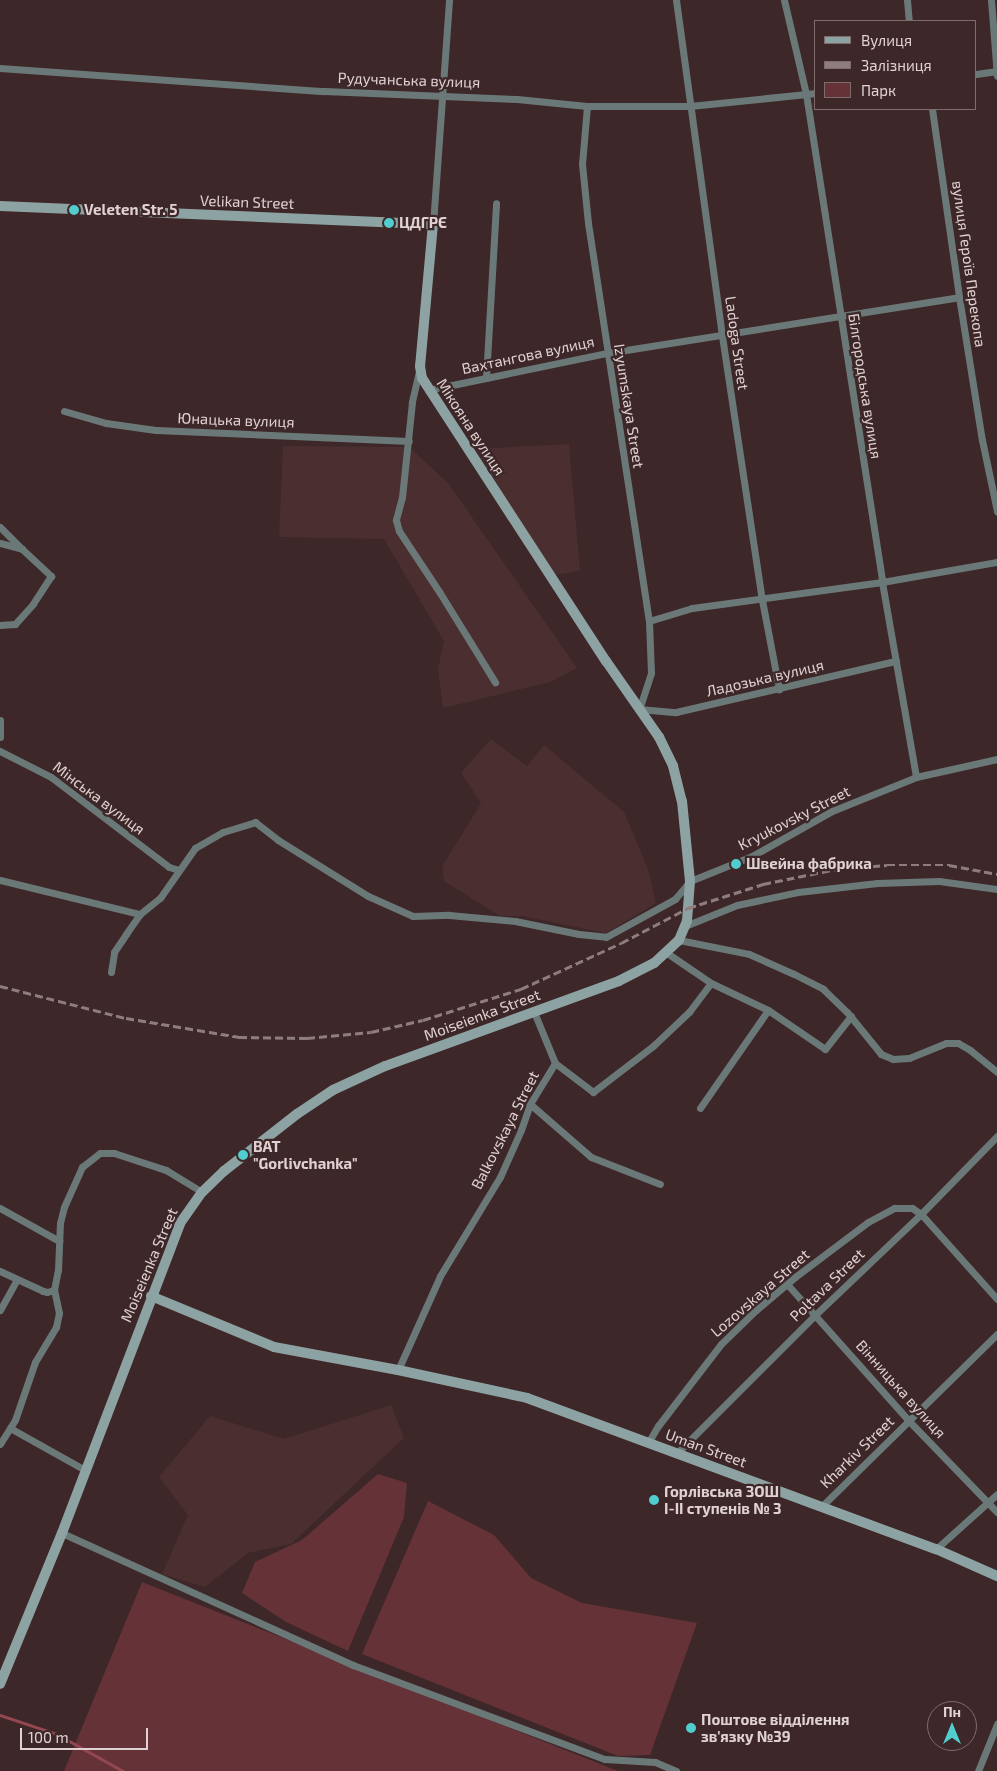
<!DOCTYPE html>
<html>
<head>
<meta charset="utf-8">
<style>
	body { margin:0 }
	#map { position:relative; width:997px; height:1771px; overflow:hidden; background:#3d2728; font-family:"Exo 2",sans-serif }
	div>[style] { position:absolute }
	.built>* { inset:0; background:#4b2e30 }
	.green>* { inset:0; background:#643237 }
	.stream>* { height:2.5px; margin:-1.25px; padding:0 1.25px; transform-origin:1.25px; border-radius:1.25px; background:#934750 }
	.street>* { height:7px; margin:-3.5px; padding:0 3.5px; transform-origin:3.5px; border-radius:3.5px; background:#6b7878 }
	.secondary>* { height:10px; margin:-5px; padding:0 5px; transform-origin:5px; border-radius:5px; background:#8da2a2 }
	.rail>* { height:2.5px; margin-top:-1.25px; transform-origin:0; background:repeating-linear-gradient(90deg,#8f7d7e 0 8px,transparent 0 12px) }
	.dots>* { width:14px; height:14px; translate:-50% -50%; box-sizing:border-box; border:2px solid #3d2728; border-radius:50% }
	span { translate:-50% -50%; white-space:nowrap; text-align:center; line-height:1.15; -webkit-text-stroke:4.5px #3d2728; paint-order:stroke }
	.street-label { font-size:15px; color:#e0d1d2 }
	.poi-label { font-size:15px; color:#e0d1d2; font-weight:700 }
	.left { translate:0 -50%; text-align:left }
	.legend { position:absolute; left:814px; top:20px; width:162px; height:90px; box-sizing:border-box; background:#3d2728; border:1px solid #7e6b6c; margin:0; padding:6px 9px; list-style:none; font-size:15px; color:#e0d1d2 }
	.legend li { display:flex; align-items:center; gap:10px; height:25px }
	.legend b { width:25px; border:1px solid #7e6b6c }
	.north { position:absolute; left:927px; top:1701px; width:50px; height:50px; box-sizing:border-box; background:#3d2728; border:1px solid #7e6b6c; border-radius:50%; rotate:0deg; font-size:14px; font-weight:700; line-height:20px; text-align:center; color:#e0d1d2 }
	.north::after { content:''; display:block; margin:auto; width:18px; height:22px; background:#52cdcf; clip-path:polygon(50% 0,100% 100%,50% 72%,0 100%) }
	.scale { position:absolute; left:20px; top:1728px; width:128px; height:22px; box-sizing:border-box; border:2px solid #e0d1d2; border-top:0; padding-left:6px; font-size:15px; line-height:18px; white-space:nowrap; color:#e0d1d2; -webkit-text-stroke:4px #3d2728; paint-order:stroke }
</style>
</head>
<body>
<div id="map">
	<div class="built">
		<i style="clip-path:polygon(569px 444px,580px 571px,555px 575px,475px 449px)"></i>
		<i style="clip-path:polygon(283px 446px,409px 447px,448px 483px,577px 668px,550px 682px,443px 708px,438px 669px,444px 641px,384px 539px,279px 537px)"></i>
		<i style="clip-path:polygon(491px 739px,527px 766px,544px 745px,624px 812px,648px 869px,656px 903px,606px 933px,522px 916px,500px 916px,444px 881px,442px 867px,481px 803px,461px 773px)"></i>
		<i style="clip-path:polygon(391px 1405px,404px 1438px,291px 1544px,248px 1553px,205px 1587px,162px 1574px,188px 1515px,159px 1477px,210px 1416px,284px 1439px)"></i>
	</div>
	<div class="green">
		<i style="clip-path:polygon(378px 1474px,407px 1483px,404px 1517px,348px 1651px,286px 1622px,242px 1593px,255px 1562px,302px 1540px)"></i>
		<i style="clip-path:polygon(428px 1501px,494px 1535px,531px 1578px,582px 1603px,697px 1623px,650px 1755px,618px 1756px,362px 1654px)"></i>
		<i style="clip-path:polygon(142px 1582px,618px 1771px,64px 1771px)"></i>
	</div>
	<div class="stream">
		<i style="left:0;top:1715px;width:60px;rotate:18.4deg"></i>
		<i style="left:57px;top:1734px;width:76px;rotate:29.3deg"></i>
	</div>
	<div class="street">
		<i style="left:676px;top:0;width:339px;rotate:82.2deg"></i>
		<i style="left:722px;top:336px;width:267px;rotate:81.4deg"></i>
		<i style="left:762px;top:600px;width:91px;rotate:79.2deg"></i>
		<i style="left:784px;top:0;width:97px;rotate:76.8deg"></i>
		<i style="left:806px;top:94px;width:494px;rotate:81.1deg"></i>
		<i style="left:882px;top:582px;width:198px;rotate:80.1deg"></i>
		<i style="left:907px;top:0;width:21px;rotate:85deg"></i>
		<i style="left:991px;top:0;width:76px;rotate:85.5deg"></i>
		<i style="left:0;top:68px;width:325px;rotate:4.1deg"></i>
		<i style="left:324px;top:91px;width:193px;rotate:2.4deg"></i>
		<i style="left:517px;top:99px;width:70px;rotate:5.7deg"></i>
		<i style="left:587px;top:106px;width:103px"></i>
		<i style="left:690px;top:106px;width:127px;rotate:-5.9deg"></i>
		<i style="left:976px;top:74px;width:21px;rotate:-8deg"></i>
		<i style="left:587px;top:106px;width:58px;rotate:94.9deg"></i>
		<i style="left:582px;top:164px;width:59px;rotate:84.2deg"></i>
		<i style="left:588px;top:223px;width:403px;rotate:81.3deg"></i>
		<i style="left:649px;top:621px;width:52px;rotate:87.8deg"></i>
		<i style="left:651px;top:673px;width:38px;rotate:108deg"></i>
		<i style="left:639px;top:709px;width:37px;rotate:5deg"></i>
		<i style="left:676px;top:712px;width:226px;rotate:-13.1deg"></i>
		<i style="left:932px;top:109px;width:190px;rotate:81.8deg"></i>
		<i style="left:959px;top:297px;width:145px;rotate:80.9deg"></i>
		<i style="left:982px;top:440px;width:73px;rotate:78.1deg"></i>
		<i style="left:433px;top:224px;width:225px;rotate:-85.9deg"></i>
		<i style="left:419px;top:371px;width:32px;rotate:103deg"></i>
		<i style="left:412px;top:402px;width:96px;rotate:96deg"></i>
		<i style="left:402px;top:497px;width:24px;rotate:105deg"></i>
		<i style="left:396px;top:520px;width:11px;rotate:75deg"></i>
		<i style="left:399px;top:531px;width:74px;rotate:56.5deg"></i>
		<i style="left:440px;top:593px;width:105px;rotate:58.3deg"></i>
		<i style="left:486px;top:378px;width:175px;rotate:-86.7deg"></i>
		<i style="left:428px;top:390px;width:183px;rotate:-11.7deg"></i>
		<i style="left:607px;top:353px;width:356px;rotate:-9deg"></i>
		<i style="left:64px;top:411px;width:44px;rotate:15.9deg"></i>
		<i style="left:106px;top:423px;width:50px;rotate:8deg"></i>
		<i style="left:156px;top:430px;width:253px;rotate:2.5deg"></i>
		<i style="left:0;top:527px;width:30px;rotate:45deg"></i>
		<i style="left:0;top:543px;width:23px;rotate:15deg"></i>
		<i style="left:22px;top:549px;width:40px;rotate:43deg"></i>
		<i style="left:51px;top:576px;width:33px;rotate:123deg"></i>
		<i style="left:33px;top:604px;width:27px;rotate:132deg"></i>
		<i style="left:15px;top:624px;width:15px;rotate:176deg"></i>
		<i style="left:649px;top:621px;width:45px;rotate:-16.8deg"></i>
		<i style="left:692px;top:608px;width:192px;rotate:-7.8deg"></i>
		<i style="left:882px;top:582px;width:117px;rotate:-9.9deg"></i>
		<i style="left:0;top:720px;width:17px;rotate:90deg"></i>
		<i style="left:0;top:751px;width:57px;rotate:27deg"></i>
		<i style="left:51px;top:777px;width:148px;rotate:37.3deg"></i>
		<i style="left:169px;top:867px;width:10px;rotate:17deg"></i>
		<i style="left:0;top:880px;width:144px;rotate:13.7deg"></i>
		<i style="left:685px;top:926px;width:56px;rotate:-22deg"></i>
		<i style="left:737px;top:905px;width:62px;rotate:-12deg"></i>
		<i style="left:798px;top:892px;width:80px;rotate:-6.5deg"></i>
		<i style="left:877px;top:883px;width:62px;rotate:-1.8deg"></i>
		<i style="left:939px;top:881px;width:59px;rotate:7.9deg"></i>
		<i style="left:679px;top:940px;width:71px;rotate:11.3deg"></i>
		<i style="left:749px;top:954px;width:49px;rotate:24deg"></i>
		<i style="left:794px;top:974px;width:33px;rotate:27deg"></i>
		<i style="left:823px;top:989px;width:33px;rotate:44deg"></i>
		<i style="left:847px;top:1012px;width:54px;rotate:51deg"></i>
		<i style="left:881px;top:1054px;width:13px;rotate:23deg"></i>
		<i style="left:893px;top:1059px;width:16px;rotate:-4deg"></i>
		<i style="left:909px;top:1058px;width:40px;rotate:-22deg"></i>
		<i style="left:946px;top:1043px;width:12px"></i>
		<i style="left:958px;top:1043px;width:14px;rotate:30deg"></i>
		<i style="left:970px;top:1050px;width:35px;rotate:39deg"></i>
		<i style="left:667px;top:953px;width:53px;rotate:34.3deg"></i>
		<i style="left:711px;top:983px;width:63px;rotate:25.3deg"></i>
		<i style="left:768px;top:1010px;width:69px;rotate:34.4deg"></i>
		<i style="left:825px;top:1049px;width:42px;rotate:-51.8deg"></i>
		<i style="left:111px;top:972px;width:20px;rotate:-81deg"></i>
		<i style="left:114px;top:952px;width:22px;rotate:-56deg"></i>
		<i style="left:126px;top:934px;width:24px;rotate:-55deg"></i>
		<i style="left:140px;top:914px;width:26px;rotate:-39deg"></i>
		<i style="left:160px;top:898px;width:61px;rotate:-55deg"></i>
		<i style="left:195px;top:848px;width:32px;rotate:-30deg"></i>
		<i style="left:223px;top:832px;width:34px;rotate:-17deg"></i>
		<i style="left:255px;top:822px;width:29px;rotate:38deg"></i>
		<i style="left:278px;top:840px;width:106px;rotate:31.9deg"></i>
		<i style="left:368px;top:896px;width:49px;rotate:24deg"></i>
		<i style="left:413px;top:916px;width:36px;rotate:-2deg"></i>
		<i style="left:449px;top:915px;width:66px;rotate:5.2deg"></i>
		<i style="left:515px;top:921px;width:65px;rotate:11.5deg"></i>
		<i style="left:579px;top:934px;width:27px;rotate:6deg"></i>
		<i style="left:606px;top:937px;width:79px;rotate:-28.8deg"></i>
		<i style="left:675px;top:899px;width:23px;rotate:-50deg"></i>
		<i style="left:690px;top:881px;width:67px;rotate:-22deg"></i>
		<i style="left:752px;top:856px;width:92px;rotate:-29.4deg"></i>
		<i style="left:832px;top:811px;width:91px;rotate:-22deg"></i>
		<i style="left:916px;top:777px;width:83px;rotate:-12.5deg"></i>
		<i style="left:534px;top:1012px;width:55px;rotate:67.6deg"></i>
		<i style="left:530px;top:1104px;width:81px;rotate:41deg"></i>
		<i style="left:591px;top:1157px;width:74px;rotate:21.4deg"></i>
		<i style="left:700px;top:1108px;width:119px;rotate:-55.2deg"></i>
		<i style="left:0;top:1208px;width:68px;rotate:29.2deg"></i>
		<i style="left:0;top:1271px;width:47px;rotate:24.9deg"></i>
		<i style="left:43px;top:1291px;width:4px;rotate:14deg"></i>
		<i style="left:47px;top:1292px;width:7px;rotate:-16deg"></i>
		<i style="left:787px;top:1284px;width:183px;rotate:48.3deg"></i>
		<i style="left:909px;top:1421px;width:127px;rotate:46deg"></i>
		<i style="left:0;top:1310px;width:35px;rotate:-61deg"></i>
		<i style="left:398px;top:1370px;width:103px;rotate:-65.9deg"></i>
		<i style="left:440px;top:1276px;width:116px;rotate:-58.8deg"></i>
		<i style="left:500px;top:1177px;width:51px;rotate:-65.9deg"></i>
		<i style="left:521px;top:1130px;width:28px;rotate:-71deg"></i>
		<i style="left:530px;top:1104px;width:48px;rotate:-58.6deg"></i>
		<i style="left:555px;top:1063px;width:48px;rotate:37.3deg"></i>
		<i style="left:593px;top:1092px;width:76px;rotate:-37.5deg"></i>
		<i style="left:653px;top:1046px;width:50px;rotate:-43.4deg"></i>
		<i style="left:689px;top:1012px;width:36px;rotate:-53deg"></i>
		<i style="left:10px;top:1428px;width:86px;rotate:29.2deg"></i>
		<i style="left:648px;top:1443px;width:20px;rotate:-60deg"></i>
		<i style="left:658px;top:1426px;width:103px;rotate:-52.5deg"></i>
		<i style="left:721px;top:1344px;width:49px;rotate:-44.2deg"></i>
		<i style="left:756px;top:1310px;width:51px;rotate:-40.2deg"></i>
		<i style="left:795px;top:1277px;width:91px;rotate:-37deg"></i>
		<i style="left:868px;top:1222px;width:30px;rotate:-28deg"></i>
		<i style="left:894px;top:1208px;width:18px"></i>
		<i style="left:912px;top:1208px;width:11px;rotate:34deg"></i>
		<i style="left:921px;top:1214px;width:114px;rotate:48.2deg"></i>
		<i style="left:0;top:1444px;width:28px;rotate:-58deg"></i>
		<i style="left:15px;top:1420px;width:61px;rotate:-71deg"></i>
		<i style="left:35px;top:1362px;width:41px;rotate:-59deg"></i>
		<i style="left:56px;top:1327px;width:14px;rotate:-78deg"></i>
		<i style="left:59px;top:1313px;width:24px;rotate:-102deg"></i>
		<i style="left:54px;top:1290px;width:20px;rotate:-79deg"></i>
		<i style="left:58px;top:1270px;width:47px;rotate:-87.6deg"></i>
		<i style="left:60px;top:1223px;width:16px;rotate:-76deg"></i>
		<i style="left:64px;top:1207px;width:44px;rotate:-65.8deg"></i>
		<i style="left:82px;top:1167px;width:23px;rotate:-38deg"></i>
		<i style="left:100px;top:1153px;width:14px"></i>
		<i style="left:114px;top:1153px;width:55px;rotate:18.1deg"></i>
		<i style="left:166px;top:1170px;width:42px;rotate:31.4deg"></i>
		<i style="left:676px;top:1454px;width:197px;rotate:-45deg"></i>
		<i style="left:815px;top:1315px;width:146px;rotate:-43.6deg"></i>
		<i style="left:921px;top:1214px;width:109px;rotate:-45.7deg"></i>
		<i style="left:822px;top:1506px;width:245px;rotate:-44.5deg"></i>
		<i style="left:62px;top:1533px;width:320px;rotate:24.4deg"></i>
		<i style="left:353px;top:1665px;width:269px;rotate:20.5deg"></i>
		<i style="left:605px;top:1759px;width:50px;rotate:3.4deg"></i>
		<i style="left:655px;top:1762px;width:23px;rotate:23deg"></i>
		<i style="left:936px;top:1549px;width:82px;rotate:-42deg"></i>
		<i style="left:978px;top:1771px;width:51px;rotate:-68deg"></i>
	</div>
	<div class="secondary">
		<i style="left:0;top:206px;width:433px;rotate:2.4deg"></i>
		<i style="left:433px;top:224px;width:143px;rotate:95.2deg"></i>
		<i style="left:420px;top:366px;width:12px;rotate:81deg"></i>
		<i style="left:422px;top:378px;width:338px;rotate:57deg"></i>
		<i style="left:606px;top:661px;width:93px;rotate:55.1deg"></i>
		<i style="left:659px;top:737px;width:32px;rotate:64deg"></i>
		<i style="left:673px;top:766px;width:36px;rotate:76deg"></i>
		<i style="left:682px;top:801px;width:80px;rotate:84.3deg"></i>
		<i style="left:690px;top:881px;width:40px;rotate:94.3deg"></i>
		<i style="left:687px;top:921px;width:21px;rotate:113deg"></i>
		<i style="left:679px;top:940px;width:34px;rotate:137deg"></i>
		<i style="left:654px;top:963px;width:39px;rotate:153deg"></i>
		<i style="left:619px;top:981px;width:249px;rotate:160deg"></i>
		<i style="left:385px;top:1066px;width:57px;rotate:155.2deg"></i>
		<i style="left:333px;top:1090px;width:43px;rotate:146.3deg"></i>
		<i style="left:297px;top:1114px;width:93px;rotate:142deg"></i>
		<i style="left:224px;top:1171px;width:30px;rotate:136deg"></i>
		<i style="left:202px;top:1192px;width:39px;rotate:125deg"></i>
		<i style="left:180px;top:1224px;width:331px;rotate:110.9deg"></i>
		<i style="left:62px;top:1533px;width:163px;rotate:112.3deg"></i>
		<i style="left:151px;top:1296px;width:133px;rotate:22.5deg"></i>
		<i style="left:274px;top:1347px;width:126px;rotate:10.5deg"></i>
		<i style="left:398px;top:1370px;width:132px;rotate:12.2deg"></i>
		<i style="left:527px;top:1398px;width:436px;rotate:20.3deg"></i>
		<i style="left:936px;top:1549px;width:67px;rotate:23.9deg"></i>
	</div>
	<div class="rail">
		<i style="left:0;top:986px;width:130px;rotate:14.3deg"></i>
		<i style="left:126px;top:1018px;width:115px;rotate:9.5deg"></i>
		<i style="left:239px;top:1037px;width:68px;rotate:0.8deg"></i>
		<i style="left:307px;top:1038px;width:64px;rotate:-5.4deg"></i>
		<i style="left:371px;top:1032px;width:53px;rotate:-13deg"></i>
		<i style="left:423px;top:1020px;width:103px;rotate:-17.6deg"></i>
		<i style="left:521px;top:989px;width:110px;rotate:-24.7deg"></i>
		<i style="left:621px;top:943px;width:76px;rotate:-27.6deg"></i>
		<i style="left:688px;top:908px;width:79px;rotate:-17.7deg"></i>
		<i style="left:763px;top:884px;width:75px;rotate:-11.6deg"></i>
		<i style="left:836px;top:869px;width:51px;rotate:-4.5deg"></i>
		<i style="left:887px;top:865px;width:62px"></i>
		<i style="left:949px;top:865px;width:49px;rotate:10.6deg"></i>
	</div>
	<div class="dots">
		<i style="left:74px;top:210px;background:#52cdcf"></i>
		<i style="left:389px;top:223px;background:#52cdcf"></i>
		<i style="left:736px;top:864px;background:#52cdcf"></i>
		<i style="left:243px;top:1155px;background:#52cdcf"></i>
		<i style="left:654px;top:1500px;background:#52cdcf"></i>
		<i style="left:691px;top:1728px;background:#52cdcf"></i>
	</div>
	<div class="street-label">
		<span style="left:409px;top:80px;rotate:2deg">Рудучанська вулиця</span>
		<span style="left:247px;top:202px;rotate:2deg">Velikan Street</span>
		<span style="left:969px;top:264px;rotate:82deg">вулиця Героїв Перекопа</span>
		<span style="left:737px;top:343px;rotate:82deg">Ladoga Street</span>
		<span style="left:528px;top:355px;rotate:-12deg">Вахтангова вулиця</span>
		<span style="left:865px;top:386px;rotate:81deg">Білгородська вулиця</span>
		<span style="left:629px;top:406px;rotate:81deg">Izyumskaya Street</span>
		<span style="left:236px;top:420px;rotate:2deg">Юнацька вулиця</span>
		<span style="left:471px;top:427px;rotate:57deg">Мікояна вулиця</span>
		<span style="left:765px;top:678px;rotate:-13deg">Ладозька вулиця</span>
		<span style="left:99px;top:798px;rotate:37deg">Мінська вулиця</span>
		<span style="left:794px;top:818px;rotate:-27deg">Kryukovsky Street</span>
		<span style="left:482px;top:1015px;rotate:-20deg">Moiseienka Street</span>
		<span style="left:505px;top:1130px;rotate:-63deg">Balkovskaya Street</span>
		<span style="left:149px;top:1265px;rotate:-67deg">Moiseienka Street</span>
		<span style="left:827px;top:1285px;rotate:-44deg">Poltava Street</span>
		<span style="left:760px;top:1293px;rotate:-41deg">Lozovskaya Street</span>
		<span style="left:901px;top:1389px;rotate:48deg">Вінницька вулиця</span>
		<span style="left:706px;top:1448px;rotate:20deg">Uman Street</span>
		<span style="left:857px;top:1452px;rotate:-44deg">Kharkiv Street</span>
	</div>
	<div class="poi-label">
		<span class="left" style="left:84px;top:210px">Veleten Str. 5</span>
		<span class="left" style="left:399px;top:223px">ЦДГРЄ</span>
		<span class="left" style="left:746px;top:864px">Швейна фабрика</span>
		<span class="left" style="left:253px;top:1155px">BAT<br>"Gorlivchanka"</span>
		<span class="left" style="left:664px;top:1500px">Горлівська ЗОШ<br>І-ІІ ступенів № 3</span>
		<span class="left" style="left:701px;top:1728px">Поштове відділення<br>зв'язку №39</span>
	</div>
	<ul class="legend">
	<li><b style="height:6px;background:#8da2a2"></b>Вулиця</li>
	<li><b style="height:6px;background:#8f7d7e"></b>Залізниця</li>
	<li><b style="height:14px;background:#643237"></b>Парк</li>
	</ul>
	<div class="north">Пн</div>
	<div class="scale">100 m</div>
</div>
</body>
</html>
